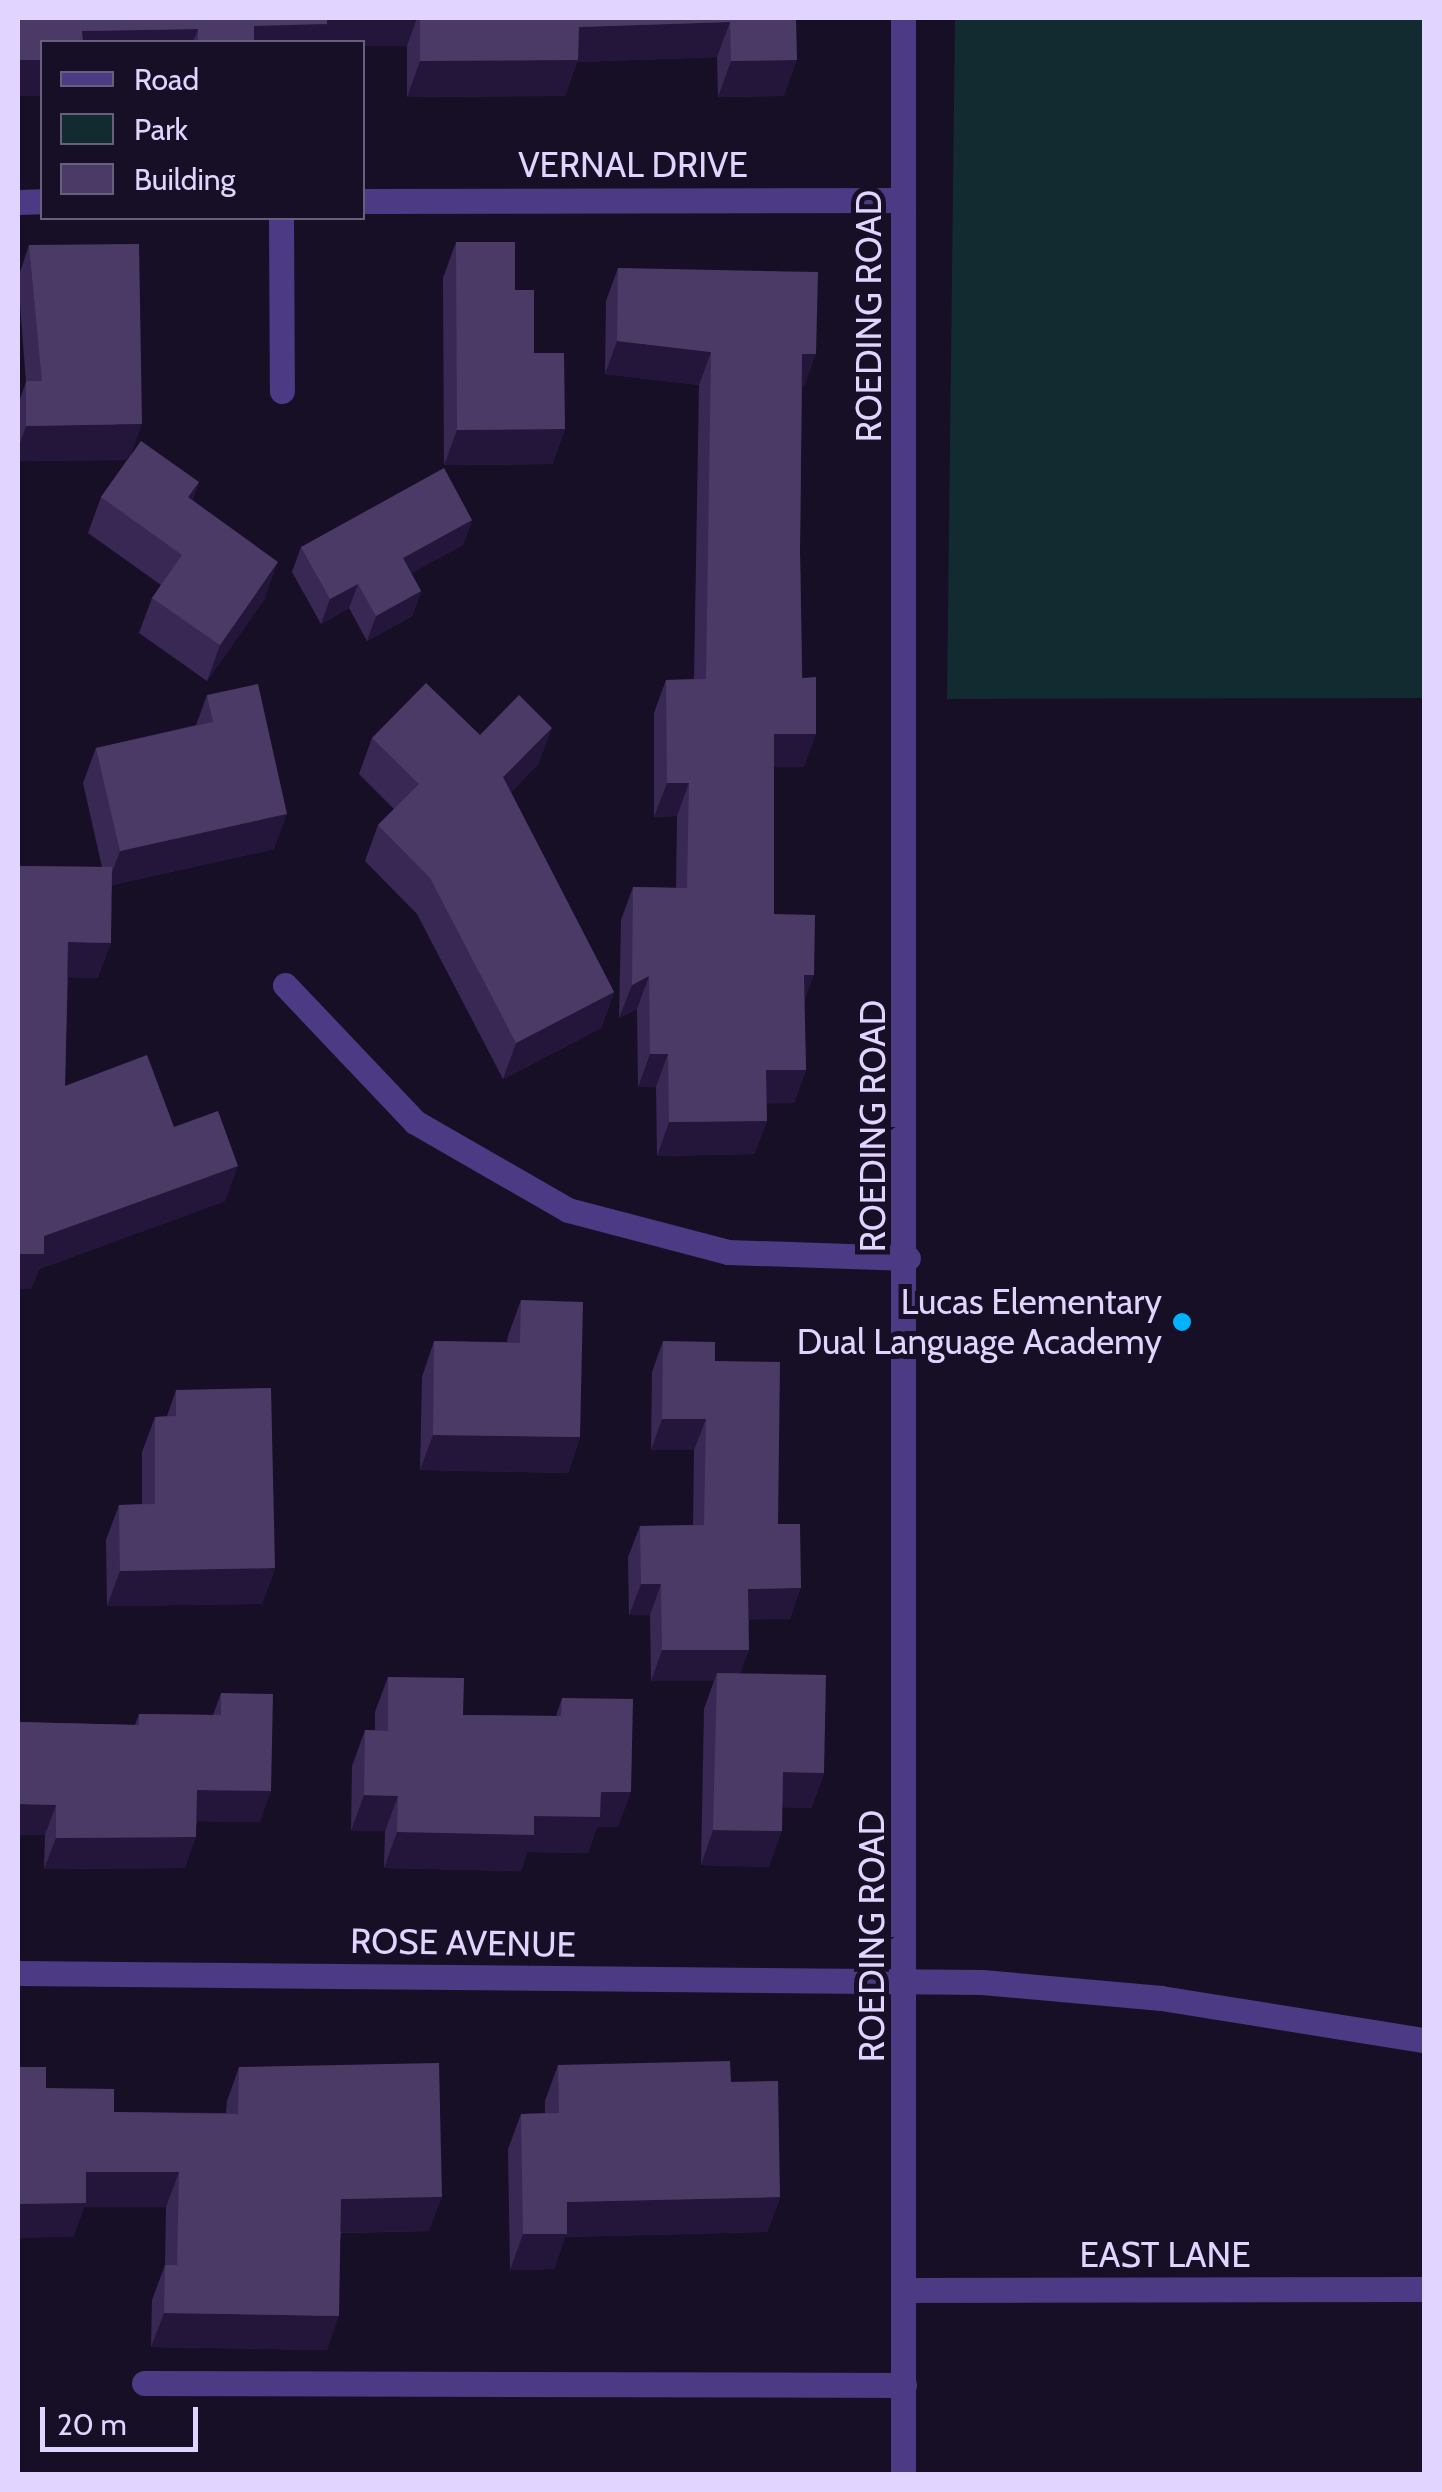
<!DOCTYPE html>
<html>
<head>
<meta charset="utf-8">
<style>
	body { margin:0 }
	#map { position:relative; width:1442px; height:2492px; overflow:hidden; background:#170f26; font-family:Cabin,sans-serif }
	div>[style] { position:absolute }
	.green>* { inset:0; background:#122b30 }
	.minor>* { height:25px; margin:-12.5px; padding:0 12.5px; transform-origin:12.5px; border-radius:12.5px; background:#4c3a85 }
	.wall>* { inset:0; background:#3a2854 }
	.shaded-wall>* { inset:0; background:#24163a }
	.building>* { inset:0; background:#4c3a66 }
	.dots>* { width:28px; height:28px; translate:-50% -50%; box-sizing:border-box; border:5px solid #170f26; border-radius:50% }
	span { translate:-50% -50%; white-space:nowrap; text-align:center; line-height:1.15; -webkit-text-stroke:10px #170f26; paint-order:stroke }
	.street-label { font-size:35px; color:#e1d4ff }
	.poi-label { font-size:35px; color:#e1d4ff }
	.right { translate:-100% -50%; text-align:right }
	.frame { position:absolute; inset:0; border:20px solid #e1d4ff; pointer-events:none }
	.legend { position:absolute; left:40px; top:40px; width:325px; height:180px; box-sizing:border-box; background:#170f26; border:2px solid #685e7d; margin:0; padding:12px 18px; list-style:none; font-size:30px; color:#e1d4ff }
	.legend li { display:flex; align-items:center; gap:20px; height:50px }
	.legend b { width:50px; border:2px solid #685e7d }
	.scale { position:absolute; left:40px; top:2407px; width:158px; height:45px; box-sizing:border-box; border:5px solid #e1d4ff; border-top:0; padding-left:12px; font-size:30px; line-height:35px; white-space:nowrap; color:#e1d4ff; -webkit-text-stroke:8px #170f26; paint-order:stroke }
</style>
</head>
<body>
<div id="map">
	<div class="green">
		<i style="clip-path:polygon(955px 18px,1424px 18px,1424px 698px,947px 699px)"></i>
	</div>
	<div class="minor">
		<i style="left:903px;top:18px;width:2456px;rotate:90deg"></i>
		<i style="left:362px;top:201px;width:541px;rotate:-0.11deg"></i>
		<i style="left:18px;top:202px;width:24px;rotate:-2deg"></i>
		<i style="left:281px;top:218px;width:173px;rotate:89.7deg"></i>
		<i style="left:285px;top:985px;width:189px;rotate:46.5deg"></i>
		<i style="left:415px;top:1122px;width:177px;rotate:29.9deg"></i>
		<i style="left:568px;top:1210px;width:165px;rotate:14.7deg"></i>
		<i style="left:728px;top:1252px;width:180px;rotate:1.9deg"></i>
		<i style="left:18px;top:1973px;width:964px;rotate:0.53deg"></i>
		<i style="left:982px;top:1982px;width:180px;rotate:5.1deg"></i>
		<i style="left:1161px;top:1998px;width:266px;rotate:9.1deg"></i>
		<i style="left:905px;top:2290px;width:519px;rotate:-0.11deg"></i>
		<i style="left:144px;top:2383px;width:760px;rotate:0.15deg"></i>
	</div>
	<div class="wall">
		<i style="clip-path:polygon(18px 18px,796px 18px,784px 96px,718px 97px,717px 57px,577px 62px,565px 96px,407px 97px,407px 46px,362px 46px,362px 42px,42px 42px,42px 96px,18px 96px)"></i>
		<i style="clip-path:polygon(456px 242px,515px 290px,534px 353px,565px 429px,552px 464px,444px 465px,443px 278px)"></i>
		<i style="clip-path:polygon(29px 245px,130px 456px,199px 482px,192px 501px,265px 598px,207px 681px,139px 633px,152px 598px,161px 585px,88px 533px,101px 497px,127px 460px,18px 461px,18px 404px,26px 382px,18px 278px)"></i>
		<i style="clip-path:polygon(618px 268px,804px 387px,802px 387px,800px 551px,804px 767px,774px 767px,774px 914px,804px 1003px,806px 1070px,794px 1103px,766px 1103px,767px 1121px,754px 1154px,657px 1156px,656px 1087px,638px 1087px,637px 1009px,619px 1018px,621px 920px,633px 887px,676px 888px,677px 816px,654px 817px,654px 713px,666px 680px,694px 679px,699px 385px,605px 374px,606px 301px)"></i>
		<i style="clip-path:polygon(472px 520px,463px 545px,411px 573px,421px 591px,412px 616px,367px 641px,349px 608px,321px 624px,292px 572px,301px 547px)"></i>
		<i style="clip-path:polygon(207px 695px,274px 849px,112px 885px,98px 978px,68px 977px,65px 1086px,174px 1127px,225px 1201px,39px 1269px,31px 1289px,18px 1289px,18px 866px,102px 867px,83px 783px,96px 748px,196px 725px)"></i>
		<i style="clip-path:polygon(480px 735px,539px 763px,511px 792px,614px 992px,601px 1028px,503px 1079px,417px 914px,365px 861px,378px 825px,394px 809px,359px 774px,372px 738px)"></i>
		<i style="clip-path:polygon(521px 1300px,580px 1437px,568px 1473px,420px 1470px,422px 1377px,434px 1341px,507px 1342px,508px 1336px)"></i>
		<i style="clip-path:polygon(663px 1341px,715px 1361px,778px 1524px,790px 1619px,749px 1619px,740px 1674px,824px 1773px,811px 1808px,782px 1807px,769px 1867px,701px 1865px,704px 1709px,714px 1681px,651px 1681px,650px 1615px,629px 1615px,628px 1557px,640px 1526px,693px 1525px,694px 1450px,651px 1450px,652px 1372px)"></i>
		<i style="clip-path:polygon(176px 1390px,275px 1568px,262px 1604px,107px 1606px,106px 1540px,119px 1505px,142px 1504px,142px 1452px,155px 1417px,167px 1416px)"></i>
		<i style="clip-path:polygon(388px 1677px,463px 1715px,556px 1716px,562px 1698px,618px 1827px,597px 1827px,588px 1853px,527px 1852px,521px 1871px,384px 1868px,385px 1831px,351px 1831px,352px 1766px,365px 1730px,375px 1730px,375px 1712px)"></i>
		<i style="clip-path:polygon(221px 1693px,260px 1822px,197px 1821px,185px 1868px,44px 1869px,45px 1835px,18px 1835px,18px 1722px,135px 1725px,139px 1714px,213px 1715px)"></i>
		<i style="clip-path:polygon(558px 2065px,731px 2082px,780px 2197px,767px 2232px,565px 2237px,554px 2269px,510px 2270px,508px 2149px,521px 2114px,545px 2113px,545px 2101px)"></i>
		<i style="clip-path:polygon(239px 2067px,429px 2231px,341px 2233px,327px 2350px,151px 2347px,152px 2300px,165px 2265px,166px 2207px,84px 2207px,73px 2237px,46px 2088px,114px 2112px,226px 2113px,227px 2101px)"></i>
	</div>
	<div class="shaded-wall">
		<i style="clip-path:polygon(324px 18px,417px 18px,407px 46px,362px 46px,362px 42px,248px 42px,254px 26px)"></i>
		<i style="clip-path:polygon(730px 22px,717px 57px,577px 62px,565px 96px,407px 97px,420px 61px,579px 27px)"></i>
		<i style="clip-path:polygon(198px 29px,193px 42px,78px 42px,82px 31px)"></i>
		<i style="clip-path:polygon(18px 60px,42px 60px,42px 96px,18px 96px)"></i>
		<i style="clip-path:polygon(797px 60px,784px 96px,718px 97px,731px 61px)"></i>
		<i style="clip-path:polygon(617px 341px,711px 352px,699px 385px,605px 374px)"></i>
		<i style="clip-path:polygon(802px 354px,816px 354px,804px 387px,790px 387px)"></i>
		<i style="clip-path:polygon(142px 424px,129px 460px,18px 461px,18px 449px,26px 426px)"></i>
		<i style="clip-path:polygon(565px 429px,552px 464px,444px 465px,457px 430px)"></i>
		<i style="clip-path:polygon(199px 482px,186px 517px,188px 497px)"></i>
		<i style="clip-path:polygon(472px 520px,463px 545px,394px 583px,403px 558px)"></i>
		<i style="clip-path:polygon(278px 562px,265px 598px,207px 681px,220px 645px)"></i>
		<i style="clip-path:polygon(358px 584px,349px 608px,321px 624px,330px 599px)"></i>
		<i style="clip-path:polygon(421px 591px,412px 616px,367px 641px,376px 616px)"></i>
		<i style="clip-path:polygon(552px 728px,539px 763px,490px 813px,503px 777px)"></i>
		<i style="clip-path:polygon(774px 734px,816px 734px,804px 767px,762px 767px)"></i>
		<i style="clip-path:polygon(667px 783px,689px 783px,677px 816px,654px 817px)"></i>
		<i style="clip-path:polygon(287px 814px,274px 849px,107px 886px,120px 851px)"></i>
		<i style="clip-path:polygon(68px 942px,111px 943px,98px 978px,56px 977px)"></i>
		<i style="clip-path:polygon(804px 975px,814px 975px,802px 1008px)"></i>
		<i style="clip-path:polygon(649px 976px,637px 1009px,619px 1018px,632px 985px)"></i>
		<i style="clip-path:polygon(614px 992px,601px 1028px,503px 1079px,516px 1043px)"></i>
		<i style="clip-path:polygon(650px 1054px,668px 1054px,656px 1087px,638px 1087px)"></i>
		<i style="clip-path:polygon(766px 1070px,806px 1070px,794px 1103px,754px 1104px)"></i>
		<i style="clip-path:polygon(767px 1121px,754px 1154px,657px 1156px,669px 1122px)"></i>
		<i style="clip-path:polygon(238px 1166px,225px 1201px,39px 1269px,31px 1289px,18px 1289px,18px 1254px,44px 1236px)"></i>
		<i style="clip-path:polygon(662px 1419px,706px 1419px,694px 1450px,651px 1450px)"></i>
		<i style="clip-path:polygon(433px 1435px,580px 1437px,568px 1473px,420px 1470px)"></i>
		<i style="clip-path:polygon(275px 1568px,262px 1604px,107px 1606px,120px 1571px)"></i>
		<i style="clip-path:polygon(641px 1584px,661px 1584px,650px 1615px,629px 1615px)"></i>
		<i style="clip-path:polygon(801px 1588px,790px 1619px,737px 1620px,748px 1589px)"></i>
		<i style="clip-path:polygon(662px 1650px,749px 1650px,738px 1680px,717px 1673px,714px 1681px,651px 1681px)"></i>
		<i style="clip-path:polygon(783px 1772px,824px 1773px,811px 1808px,770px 1807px)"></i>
		<i style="clip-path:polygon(197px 1790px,271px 1791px,260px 1822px,186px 1821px)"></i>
		<i style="clip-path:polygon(601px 1792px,631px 1792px,618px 1827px,597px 1827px,588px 1853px,527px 1852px,521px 1871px,384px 1868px,397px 1832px,534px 1816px)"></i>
		<i style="clip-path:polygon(364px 1795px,398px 1796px,385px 1831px,351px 1831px)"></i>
		<i style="clip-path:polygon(18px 1804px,56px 1805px,45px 1835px,18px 1835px)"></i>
		<i style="clip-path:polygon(713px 1830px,782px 1831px,769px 1867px,701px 1865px)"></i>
		<i style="clip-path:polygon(196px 1837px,185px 1868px,44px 1869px,56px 1838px)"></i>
		<i style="clip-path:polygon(86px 2172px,179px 2172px,166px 2207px,84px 2207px,73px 2237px,18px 2238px,18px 2204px)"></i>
		<i style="clip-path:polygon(442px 2197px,429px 2231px,329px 2233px,341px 2199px)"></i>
		<i style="clip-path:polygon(780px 2197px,767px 2232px,565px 2237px,554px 2269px,510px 2270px,523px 2234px,567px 2202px)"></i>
		<i style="clip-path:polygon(164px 2313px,339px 2316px,327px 2350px,151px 2347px)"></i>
	</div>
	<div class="building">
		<i style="clip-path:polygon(18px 18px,327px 18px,327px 24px,254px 26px,254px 42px,198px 42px,198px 29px,82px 31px,83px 42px,42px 42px,42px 60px,18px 60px)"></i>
		<i style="clip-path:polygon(420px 18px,796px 18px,797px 60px,731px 61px,730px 22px,579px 27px,578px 60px,420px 61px)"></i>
		<i style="clip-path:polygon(456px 242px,515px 242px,515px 290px,534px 290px,534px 353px,564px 353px,565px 429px,457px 430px)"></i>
		<i style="clip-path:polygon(139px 244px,142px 424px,26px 426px,26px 381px,42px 381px,29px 245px)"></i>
		<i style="clip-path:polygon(618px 268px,818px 272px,816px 354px,802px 354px,800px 551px,802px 678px,816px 677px,816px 734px,774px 734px,774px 914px,815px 915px,814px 975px,804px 975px,806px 1070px,766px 1070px,767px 1121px,669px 1122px,668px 1054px,650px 1054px,649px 976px,632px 985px,633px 887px,687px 888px,689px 783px,667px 783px,666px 680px,706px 679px,711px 352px,617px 341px)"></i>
		<i style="clip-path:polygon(141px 441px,199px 482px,188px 497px,278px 562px,220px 645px,152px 598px,182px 555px,101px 497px)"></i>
		<i style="clip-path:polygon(444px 468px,472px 520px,403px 558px,421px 591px,376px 616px,358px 584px,330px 599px,301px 547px)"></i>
		<i style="clip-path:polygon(426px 683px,480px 735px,519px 695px,552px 728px,503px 777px,614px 992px,516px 1043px,430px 878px,378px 825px,419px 784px,372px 738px)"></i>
		<i style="clip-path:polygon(258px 684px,287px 814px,120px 851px,96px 748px,213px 722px,207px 695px)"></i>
		<i style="clip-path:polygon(18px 866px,112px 867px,111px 943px,68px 942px,65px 1086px,147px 1055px,174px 1127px,218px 1111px,238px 1166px,44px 1236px,44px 1254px,18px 1254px)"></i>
		<i style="clip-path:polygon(521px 1300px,583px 1302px,580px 1437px,433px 1435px,434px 1341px,520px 1343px)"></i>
		<i style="clip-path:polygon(663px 1341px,715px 1342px,715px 1361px,780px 1362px,778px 1524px,800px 1524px,801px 1588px,748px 1589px,749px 1650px,662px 1650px,661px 1584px,641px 1584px,640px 1526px,704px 1525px,706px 1419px,662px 1419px)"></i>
		<i style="clip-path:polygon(271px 1388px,275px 1568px,120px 1571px,119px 1505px,155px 1504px,155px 1417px,176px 1416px,176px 1390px)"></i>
		<i style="clip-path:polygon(717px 1673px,826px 1675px,824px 1773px,783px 1772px,782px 1831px,713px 1830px)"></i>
		<i style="clip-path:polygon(388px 1677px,464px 1678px,463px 1715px,561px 1716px,562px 1698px,633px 1699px,631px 1792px,601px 1792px,600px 1817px,534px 1816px,534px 1835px,397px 1832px,398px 1796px,364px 1795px,365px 1730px,388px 1731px)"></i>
		<i style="clip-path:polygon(221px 1693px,273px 1694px,271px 1791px,197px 1790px,196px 1837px,56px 1838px,56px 1805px,18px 1804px,18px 1722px,139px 1725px,139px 1714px,221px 1715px)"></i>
		<i style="clip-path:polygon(730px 2061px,731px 2082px,778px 2081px,780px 2197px,567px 2202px,567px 2234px,523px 2234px,521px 2114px,559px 2113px,558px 2065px)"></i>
		<i style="clip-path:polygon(439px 2063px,442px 2197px,341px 2199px,339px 2316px,164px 2313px,165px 2265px,177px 2265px,179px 2172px,86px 2172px,86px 2203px,18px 2204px,18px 2067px,46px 2067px,46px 2088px,114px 2089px,114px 2112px,238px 2114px,239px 2067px)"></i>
	</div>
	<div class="dots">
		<i style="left:1182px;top:1322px;background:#01b3fe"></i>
	</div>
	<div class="street-label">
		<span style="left:633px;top:165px">VERNAL DRIVE</span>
		<span style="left:869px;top:316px;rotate:-90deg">ROEDING ROAD</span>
		<span style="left:873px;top:1126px;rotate:-90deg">ROEDING ROAD</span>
		<span style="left:872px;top:1936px;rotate:-90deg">ROEDING ROAD</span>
		<span style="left:463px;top:1943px;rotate:1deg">ROSE AVENUE</span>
		<span style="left:1165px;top:2255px">EAST LANE</span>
	</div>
	<div class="poi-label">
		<span class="right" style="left:1162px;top:1322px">Lucas Elementary<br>Dual Language Academy</span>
	</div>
	<div class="frame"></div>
	<ul class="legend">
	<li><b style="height:12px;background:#4c3a85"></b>Road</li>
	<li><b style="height:28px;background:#122b30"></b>Park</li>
	<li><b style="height:28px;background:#4c3a66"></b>Building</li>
	</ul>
	<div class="scale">20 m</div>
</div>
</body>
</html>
